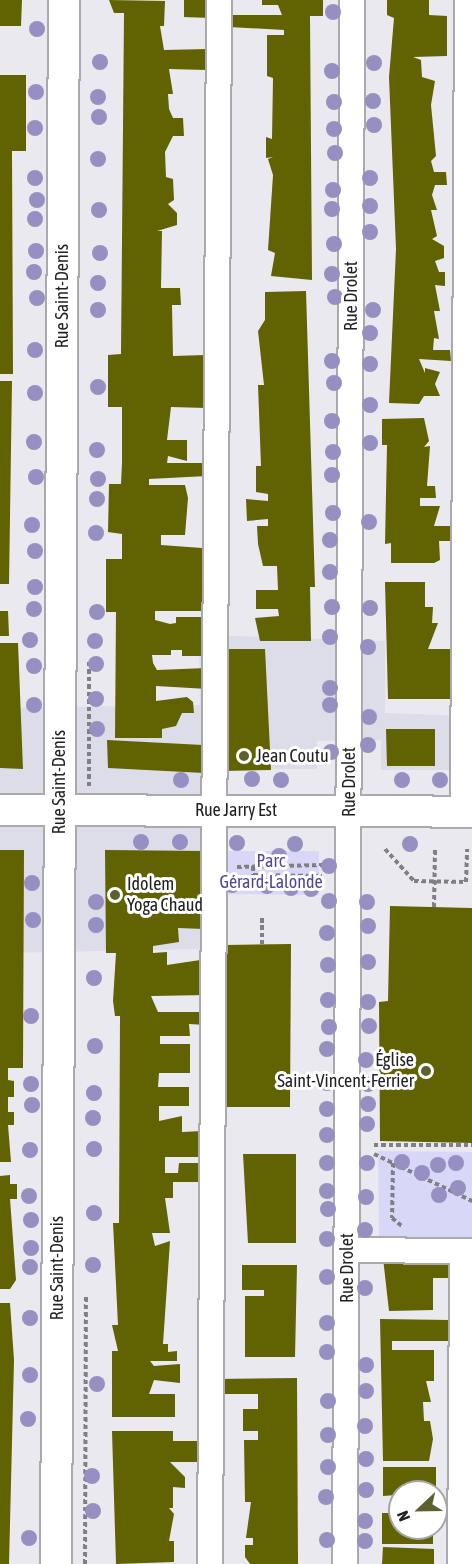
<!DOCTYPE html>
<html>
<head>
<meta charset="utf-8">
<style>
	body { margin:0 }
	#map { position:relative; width:472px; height:1564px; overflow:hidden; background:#e9e9ef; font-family:"Asap Condensed",sans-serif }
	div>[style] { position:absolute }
	.built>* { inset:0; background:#ddddea }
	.green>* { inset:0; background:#d8d7f8 }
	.building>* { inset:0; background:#616201 }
	.path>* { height:4px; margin-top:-2px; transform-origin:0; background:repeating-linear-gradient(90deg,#808084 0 4.5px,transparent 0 7.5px) }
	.roads { filter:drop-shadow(2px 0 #a9a9ae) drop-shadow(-2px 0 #a9a9ae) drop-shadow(0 2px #a9a9ae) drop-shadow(0 -2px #a9a9ae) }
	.minor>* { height:24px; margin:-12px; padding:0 12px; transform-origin:12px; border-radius:12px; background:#fff }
	.major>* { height:30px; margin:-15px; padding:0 15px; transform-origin:15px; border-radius:15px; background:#fff }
	.trees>* { width:16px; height:16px; margin:-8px; border-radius:50%; background:#968fc1 }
	.dots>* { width:16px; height:16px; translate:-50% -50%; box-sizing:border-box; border:3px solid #fff; border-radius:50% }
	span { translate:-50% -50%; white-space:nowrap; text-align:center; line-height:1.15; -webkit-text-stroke:6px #fff; paint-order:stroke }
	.street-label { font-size:18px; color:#212123 }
	.poi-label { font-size:18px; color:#212123 }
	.left { translate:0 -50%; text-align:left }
	.right { translate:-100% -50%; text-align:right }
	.park-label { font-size:18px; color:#52469c }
	.north { position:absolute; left:388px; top:1480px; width:60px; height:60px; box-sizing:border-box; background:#fff; border:2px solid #a6a6a7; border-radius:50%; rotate:248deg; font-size:16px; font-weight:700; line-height:24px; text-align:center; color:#212123 }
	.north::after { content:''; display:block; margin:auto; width:21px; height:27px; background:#5e602d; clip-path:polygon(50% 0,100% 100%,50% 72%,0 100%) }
</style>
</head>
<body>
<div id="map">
	<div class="built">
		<i style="clip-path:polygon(199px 635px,385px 641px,385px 713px,472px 716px,472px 770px,381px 770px,381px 740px,317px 741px,317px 769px,208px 769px,206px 949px,0 953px,0 708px,200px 705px)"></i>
	</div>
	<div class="green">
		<i style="clip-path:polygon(224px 851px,319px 851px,319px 895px,223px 894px)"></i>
		<i style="clip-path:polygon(378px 1151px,472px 1152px,472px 1242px,379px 1241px)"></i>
	</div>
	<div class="building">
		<i style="clip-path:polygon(0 0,22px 0,21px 26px,0 26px)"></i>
		<i style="clip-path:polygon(109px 0,165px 1px,164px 26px,160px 26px,164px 50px,207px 49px,207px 70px,169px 69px,173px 94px,168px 94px,169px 109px,173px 118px,183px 118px,184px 136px,173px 136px,165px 152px,166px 177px,173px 179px,174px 200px,168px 204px,177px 213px,177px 225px,157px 231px,162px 231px,161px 288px,180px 288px,181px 305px,172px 305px,173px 356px,206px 355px,206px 408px,171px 407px,167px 440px,187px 440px,187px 461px,168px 456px,167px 463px,207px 463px,207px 476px,149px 479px,149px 485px,185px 485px,188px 498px,185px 535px,161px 535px,161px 545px,202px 548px,207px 560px,208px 611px,155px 611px,155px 620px,170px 624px,176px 623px,176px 617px,204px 617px,204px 656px,182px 656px,182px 650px,171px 650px,171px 655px,152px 655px,153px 663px,157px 670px,207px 668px,208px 689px,156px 686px,156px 701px,187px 697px,193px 702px,194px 713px,182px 713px,176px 726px,162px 729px,162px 738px,115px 738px,116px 612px,106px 612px,106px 559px,122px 559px,122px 534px,108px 532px,109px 484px,121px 484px,122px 463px,122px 407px,108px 407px,108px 355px,121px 354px,124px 13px,114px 13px)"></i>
		<i style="clip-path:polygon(184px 0,210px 0,210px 18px,184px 17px)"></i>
		<i style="clip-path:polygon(262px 0,323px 0,323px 16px,310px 16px,312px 280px,271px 276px,275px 253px,268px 250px,273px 175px,268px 159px,273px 157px,266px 158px,266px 137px,272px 139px,273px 78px,267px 76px,267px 35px,284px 35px,284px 30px,229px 27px,229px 15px,282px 15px,278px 5px,262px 5px)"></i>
		<i style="clip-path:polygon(387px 0,429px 0,429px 15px,447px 16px,447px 56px,413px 57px,421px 60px,422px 77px,435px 81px,431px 105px,436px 156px,431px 161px,434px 172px,446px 172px,447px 185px,435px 185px,432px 195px,437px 210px,431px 210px,437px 236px,432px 239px,444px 246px,444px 258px,435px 261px,439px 272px,445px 272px,445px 286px,435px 285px,440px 311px,434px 311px,439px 339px,434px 338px,433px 350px,450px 350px,451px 361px,419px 359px,425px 373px,425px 368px,440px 372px,435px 384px,440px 396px,424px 396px,419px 404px,389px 403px,396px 249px,389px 77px,394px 18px,387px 15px)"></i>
		<i style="clip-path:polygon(0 75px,26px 75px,26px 151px,12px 151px,13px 374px,0 374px)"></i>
		<i style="clip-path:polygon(306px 291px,315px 587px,310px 587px,311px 641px,260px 641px,255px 618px,279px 616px,278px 609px,256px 609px,256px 590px,278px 590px,277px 566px,263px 566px,258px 544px,257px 526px,268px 526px,268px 519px,247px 521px,246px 499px,268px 501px,268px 494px,256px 492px,256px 466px,261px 466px,258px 385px,264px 385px,258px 331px,265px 320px,265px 292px)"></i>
		<i style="clip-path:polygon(0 381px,12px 381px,9px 584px,0 584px)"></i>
		<i style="clip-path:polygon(424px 418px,429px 441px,424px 447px,430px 446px,427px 486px,435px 486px,436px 498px,420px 498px,420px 506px,440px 506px,434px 526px,450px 526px,450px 541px,439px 541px,440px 560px,434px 563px,391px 563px,391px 543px,385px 544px,387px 445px,382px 445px,382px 419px)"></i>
		<i style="clip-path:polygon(385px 582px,425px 582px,425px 607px,433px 607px,432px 623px,438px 623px,428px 649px,455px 649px,456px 699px,388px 699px)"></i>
		<i style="clip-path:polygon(0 611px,8px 611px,9px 636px,0 636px)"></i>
		<i style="clip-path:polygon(0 643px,18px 643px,23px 769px,0 768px)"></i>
		<i style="clip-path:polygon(225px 649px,265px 649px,271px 770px,223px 771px)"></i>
		<i style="clip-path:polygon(386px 729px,435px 729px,435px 766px,387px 766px)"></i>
		<i style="clip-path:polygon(107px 740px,203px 745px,204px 773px,108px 768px)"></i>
		<i style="clip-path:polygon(0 850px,24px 850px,23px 1068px,8px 1068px,8px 1080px,14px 1081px,14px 1097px,8px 1097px,8px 1112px,14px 1112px,14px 1125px,8px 1125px,11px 1162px,0 1162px)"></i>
		<i style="clip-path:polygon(105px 850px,206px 851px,204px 929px,178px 928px,179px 942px,153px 946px,153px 953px,167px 952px,167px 965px,207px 959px,207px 995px,151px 996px,158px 1012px,206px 1012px,206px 1025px,189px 1024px,190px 1036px,160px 1036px,160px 1044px,190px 1044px,190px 1073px,159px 1073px,158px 1087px,189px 1087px,189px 1106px,159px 1106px,159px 1121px,182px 1116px,182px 1132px,202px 1131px,202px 1157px,165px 1157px,165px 1173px,178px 1173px,179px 1163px,201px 1163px,201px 1182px,173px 1182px,173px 1198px,165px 1198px,170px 1233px,152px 1233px,155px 1246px,170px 1241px,163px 1344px,168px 1344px,168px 1352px,177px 1351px,177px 1361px,150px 1361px,154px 1366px,180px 1364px,180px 1383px,154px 1380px,149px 1394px,175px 1394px,175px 1417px,112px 1417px,112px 1351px,118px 1351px,112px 1325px,118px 1325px,113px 1223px,119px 1223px,120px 1016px,115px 1016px,113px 1001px,116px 953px,106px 953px)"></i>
		<i style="clip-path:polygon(390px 906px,472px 908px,472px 1143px,380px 1141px,379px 1002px,388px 1001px)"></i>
		<i style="clip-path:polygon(291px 944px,290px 1107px,224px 1107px,226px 945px)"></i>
		<i style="clip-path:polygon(243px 1154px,296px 1154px,296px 1243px,248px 1243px)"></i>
		<i style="clip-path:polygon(10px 1175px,10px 1184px,17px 1184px,17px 1199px,10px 1199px,16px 1280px,10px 1289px,0 1289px,0 1176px)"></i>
		<i style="clip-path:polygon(383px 1258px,450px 1258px,450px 1278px,433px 1278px,433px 1310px,389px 1311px)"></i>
		<i style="clip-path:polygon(242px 1265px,297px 1265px,295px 1357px,245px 1357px,245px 1296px,264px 1296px,264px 1290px,242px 1290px)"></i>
		<i style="clip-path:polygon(0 1303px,10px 1303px,14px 1360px,9px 1564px,0 1564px)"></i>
		<i style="clip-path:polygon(380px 1319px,449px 1320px,448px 1341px,392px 1341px,392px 1350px,434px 1350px,434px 1381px,426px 1381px,431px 1402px,423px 1402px,424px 1421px,430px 1421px,433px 1439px,429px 1461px,383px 1461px)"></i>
		<i style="clip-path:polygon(297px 1378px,298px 1564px,250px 1564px,245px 1557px,245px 1545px,253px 1545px,253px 1538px,246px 1538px,251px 1502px,245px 1502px,244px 1440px,258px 1440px,258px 1431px,243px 1431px,243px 1409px,258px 1409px,258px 1394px,216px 1394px,216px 1379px)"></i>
		<i style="clip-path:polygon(112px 1431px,173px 1431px,173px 1441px,203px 1441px,203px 1462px,170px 1462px,185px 1477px,185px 1488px,173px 1487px,173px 1508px,169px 1508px,174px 1514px,169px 1541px,174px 1541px,174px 1562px,116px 1564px)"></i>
		<i style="clip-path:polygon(383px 1467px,436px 1467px,436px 1492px,383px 1496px)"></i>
		<i style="clip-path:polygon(382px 1513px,400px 1513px,400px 1528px,433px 1528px,433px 1544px,382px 1544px)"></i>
		<i style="clip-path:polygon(383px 1547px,434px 1549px,434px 1564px,382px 1564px)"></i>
	</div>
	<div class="path">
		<i style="left:89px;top:786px;width:124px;rotate:-90deg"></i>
		<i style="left:385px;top:849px;width:43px;rotate:47.8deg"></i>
		<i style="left:414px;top:881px;width:52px;rotate:1.1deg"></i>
		<i style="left:466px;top:882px;width:33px;rotate:-88deg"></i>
		<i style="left:253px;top:866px;width:9px;rotate:90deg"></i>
		<i style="left:253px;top:875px;width:69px;rotate:0.8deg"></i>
		<i style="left:237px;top:867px;width:86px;rotate:-1.3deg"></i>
		<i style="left:434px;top:907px;width:58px;rotate:-89deg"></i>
		<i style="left:262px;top:918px;width:26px;rotate:90deg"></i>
		<i style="left:374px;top:1145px;width:98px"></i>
		<i style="left:374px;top:1154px;width:109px;rotate:25.6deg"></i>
		<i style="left:393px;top:1163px;width:55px;rotate:91deg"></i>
		<i style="left:392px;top:1218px;width:13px;rotate:39deg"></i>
		<i style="left:85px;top:1564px;width:269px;rotate:-89.8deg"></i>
	</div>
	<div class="roads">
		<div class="minor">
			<i style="left:463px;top:812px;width:812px;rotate:-89.72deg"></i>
			<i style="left:347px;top:1250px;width:125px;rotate:0.5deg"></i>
			<i style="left:210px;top:1564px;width:1564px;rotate:-89.67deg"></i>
			<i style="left:345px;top:1564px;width:1564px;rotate:-89.74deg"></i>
			<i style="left:460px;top:1564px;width:313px;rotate:-89.6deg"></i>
		</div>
		<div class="major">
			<i style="left:0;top:810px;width:472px;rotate:0.2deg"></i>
			<i style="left:56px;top:1564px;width:1564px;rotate:-89.71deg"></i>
		</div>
	</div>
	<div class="trees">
		<i style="left:333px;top:12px"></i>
		<i style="left:37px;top:29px"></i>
		<i style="left:100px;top:62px"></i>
		<i style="left:374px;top:63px"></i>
		<i style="left:332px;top:71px"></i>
		<i style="left:36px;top:92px"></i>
		<i style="left:98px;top:97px"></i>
		<i style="left:373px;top:101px"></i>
		<i style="left:334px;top:102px"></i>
		<i style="left:99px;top:117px"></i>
		<i style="left:374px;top:125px"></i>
		<i style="left:35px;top:128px"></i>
		<i style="left:334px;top:129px"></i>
		<i style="left:335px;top:153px"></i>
		<i style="left:98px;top:159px"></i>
		<i style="left:35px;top:178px"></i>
		<i style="left:370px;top:178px"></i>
		<i style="left:333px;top:190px"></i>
		<i style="left:37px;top:200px"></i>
		<i style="left:370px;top:206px"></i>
		<i style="left:332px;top:209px"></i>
		<i style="left:99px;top:210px"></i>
		<i style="left:35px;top:219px"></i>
		<i style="left:370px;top:232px"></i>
		<i style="left:334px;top:244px"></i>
		<i style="left:36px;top:251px"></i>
		<i style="left:100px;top:253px"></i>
		<i style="left:34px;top:272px"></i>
		<i style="left:332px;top:274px"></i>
		<i style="left:98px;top:283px"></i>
		<i style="left:335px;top:297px"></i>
		<i style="left:37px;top:298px"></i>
		<i style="left:98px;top:310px"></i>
		<i style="left:373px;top:310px"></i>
		<i style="left:370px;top:333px"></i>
		<i style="left:35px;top:350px"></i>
		<i style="left:332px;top:361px"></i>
		<i style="left:370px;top:364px"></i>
		<i style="left:334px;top:383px"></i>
		<i style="left:98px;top:387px"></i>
		<i style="left:35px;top:393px"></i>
		<i style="left:370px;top:405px"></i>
		<i style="left:332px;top:421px"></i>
		<i style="left:34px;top:442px"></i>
		<i style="left:370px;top:443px"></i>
		<i style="left:97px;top:450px"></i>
		<i style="left:333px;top:452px"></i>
		<i style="left:332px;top:475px"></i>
		<i style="left:36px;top:477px"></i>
		<i style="left:98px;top:479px"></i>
		<i style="left:97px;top:499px"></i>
		<i style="left:333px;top:513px"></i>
		<i style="left:369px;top:522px"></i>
		<i style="left:32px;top:525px"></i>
		<i style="left:96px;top:533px"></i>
		<i style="left:330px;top:540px"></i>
		<i style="left:35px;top:551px"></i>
		<i style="left:330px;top:572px"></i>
		<i style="left:35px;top:587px"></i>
		<i style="left:332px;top:607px"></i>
		<i style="left:370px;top:608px"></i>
		<i style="left:34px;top:609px"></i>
		<i style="left:97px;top:612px"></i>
		<i style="left:330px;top:637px"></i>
		<i style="left:30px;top:640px"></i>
		<i style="left:95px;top:641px"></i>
		<i style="left:368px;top:647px"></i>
		<i style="left:96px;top:664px"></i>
		<i style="left:34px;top:666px"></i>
		<i style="left:330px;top:688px"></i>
		<i style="left:96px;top:699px"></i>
		<i style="left:34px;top:705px"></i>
		<i style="left:330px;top:705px"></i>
		<i style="left:369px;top:717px"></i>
		<i style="left:97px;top:729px"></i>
		<i style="left:368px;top:745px"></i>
		<i style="left:331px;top:752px"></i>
		<i style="left:252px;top:779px"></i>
		<i style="left:181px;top:780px"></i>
		<i style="left:281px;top:780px"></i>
		<i style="left:402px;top:780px"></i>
		<i style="left:440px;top:780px"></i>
		<i style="left:141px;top:842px"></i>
		<i style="left:180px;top:842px"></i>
		<i style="left:237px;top:843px"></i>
		<i style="left:295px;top:844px"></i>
		<i style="left:410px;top:844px"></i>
		<i style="left:279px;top:856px"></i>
		<i style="left:329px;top:866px"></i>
		<i style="left:32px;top:883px"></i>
		<i style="left:232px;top:885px"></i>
		<i style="left:267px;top:886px"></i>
		<i style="left:291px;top:888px"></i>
		<i style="left:311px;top:889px"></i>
		<i style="left:329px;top:901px"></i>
		<i style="left:96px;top:902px"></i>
		<i style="left:367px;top:902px"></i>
		<i style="left:33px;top:920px"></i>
		<i style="left:96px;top:925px"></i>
		<i style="left:368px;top:926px"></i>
		<i style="left:327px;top:933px"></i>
		<i style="left:368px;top:962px"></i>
		<i style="left:328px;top:965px"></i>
		<i style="left:94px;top:978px"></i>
		<i style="left:328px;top:1000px"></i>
		<i style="left:368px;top:1002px"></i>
		<i style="left:31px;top:1016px"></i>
		<i style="left:369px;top:1026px"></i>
		<i style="left:329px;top:1027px"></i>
		<i style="left:95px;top:1046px"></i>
		<i style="left:327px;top:1049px"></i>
		<i style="left:366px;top:1060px"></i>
		<i style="left:327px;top:1083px"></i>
		<i style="left:31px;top:1084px"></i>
		<i style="left:368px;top:1084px"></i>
		<i style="left:94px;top:1093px"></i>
		<i style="left:368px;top:1104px"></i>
		<i style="left:32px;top:1105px"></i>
		<i style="left:327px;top:1109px"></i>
		<i style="left:93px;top:1118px"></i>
		<i style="left:367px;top:1124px"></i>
		<i style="left:327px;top:1135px"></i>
		<i style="left:94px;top:1149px"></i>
		<i style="left:30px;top:1150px"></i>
		<i style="left:402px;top:1162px"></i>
		<i style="left:327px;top:1163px"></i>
		<i style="left:367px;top:1163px"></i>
		<i style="left:456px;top:1163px"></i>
		<i style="left:438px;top:1165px"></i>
		<i style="left:422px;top:1173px"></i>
		<i style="left:458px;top:1188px"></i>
		<i style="left:327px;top:1191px"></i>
		<i style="left:439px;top:1195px"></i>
		<i style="left:29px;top:1196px"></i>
		<i style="left:366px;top:1197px"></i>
		<i style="left:328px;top:1209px"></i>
		<i style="left:94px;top:1213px"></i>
		<i style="left:31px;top:1220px"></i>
		<i style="left:365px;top:1230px"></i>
		<i style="left:327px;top:1239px"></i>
		<i style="left:31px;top:1248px"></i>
		<i style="left:93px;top:1265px"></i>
		<i style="left:30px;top:1267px"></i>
		<i style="left:327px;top:1277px"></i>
		<i style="left:365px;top:1288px"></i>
		<i style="left:30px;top:1318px"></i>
		<i style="left:327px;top:1323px"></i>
		<i style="left:327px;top:1352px"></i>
		<i style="left:366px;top:1365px"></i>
		<i style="left:30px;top:1375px"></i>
		<i style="left:97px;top:1384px"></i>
		<i style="left:366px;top:1391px"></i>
		<i style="left:328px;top:1401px"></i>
		<i style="left:28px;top:1419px"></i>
		<i style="left:365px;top:1426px"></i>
		<i style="left:328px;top:1435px"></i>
		<i style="left:366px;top:1459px"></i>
		<i style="left:328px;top:1467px"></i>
		<i style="left:92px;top:1476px"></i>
		<i style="left:366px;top:1490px"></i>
		<i style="left:326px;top:1497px"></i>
		<i style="left:93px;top:1511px"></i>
		<i style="left:365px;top:1521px"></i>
		<i style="left:29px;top:1538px"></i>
		<i style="left:327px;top:1540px"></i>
		<i style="left:365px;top:1541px"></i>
	</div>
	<div class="dots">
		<i style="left:244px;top:756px;background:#5e602d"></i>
		<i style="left:115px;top:895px;background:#5e602d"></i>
		<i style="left:426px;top:1071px;background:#5e602d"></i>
	</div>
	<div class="street-label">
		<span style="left:62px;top:296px;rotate:-90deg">Rue Saint-Denis</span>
		<span style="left:351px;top:296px;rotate:-90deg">Rue Drolet</span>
		<span style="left:59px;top:782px;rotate:-90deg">Rue Saint-Denis</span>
		<span style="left:349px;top:782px;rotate:-90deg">Rue Drolet</span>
		<span style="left:236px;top:810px">Rue Jarry Est</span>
		<span style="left:57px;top:1268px;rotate:-90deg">Rue Saint-Denis</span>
		<span style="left:347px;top:1268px;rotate:-90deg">Rue Drolet</span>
	</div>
	<div class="poi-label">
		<span class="left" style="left:256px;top:756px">Jean Coutu</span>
		<span class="left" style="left:127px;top:895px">Idolem<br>Yoga Chaud</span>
		<span class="right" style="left:414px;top:1071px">Église<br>Saint-Vincent-Ferrier</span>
	</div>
	<div class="park-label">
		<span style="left:271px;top:872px">Parc<br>Gérard-Lalonde</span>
	</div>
	<div class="north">N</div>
</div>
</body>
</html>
